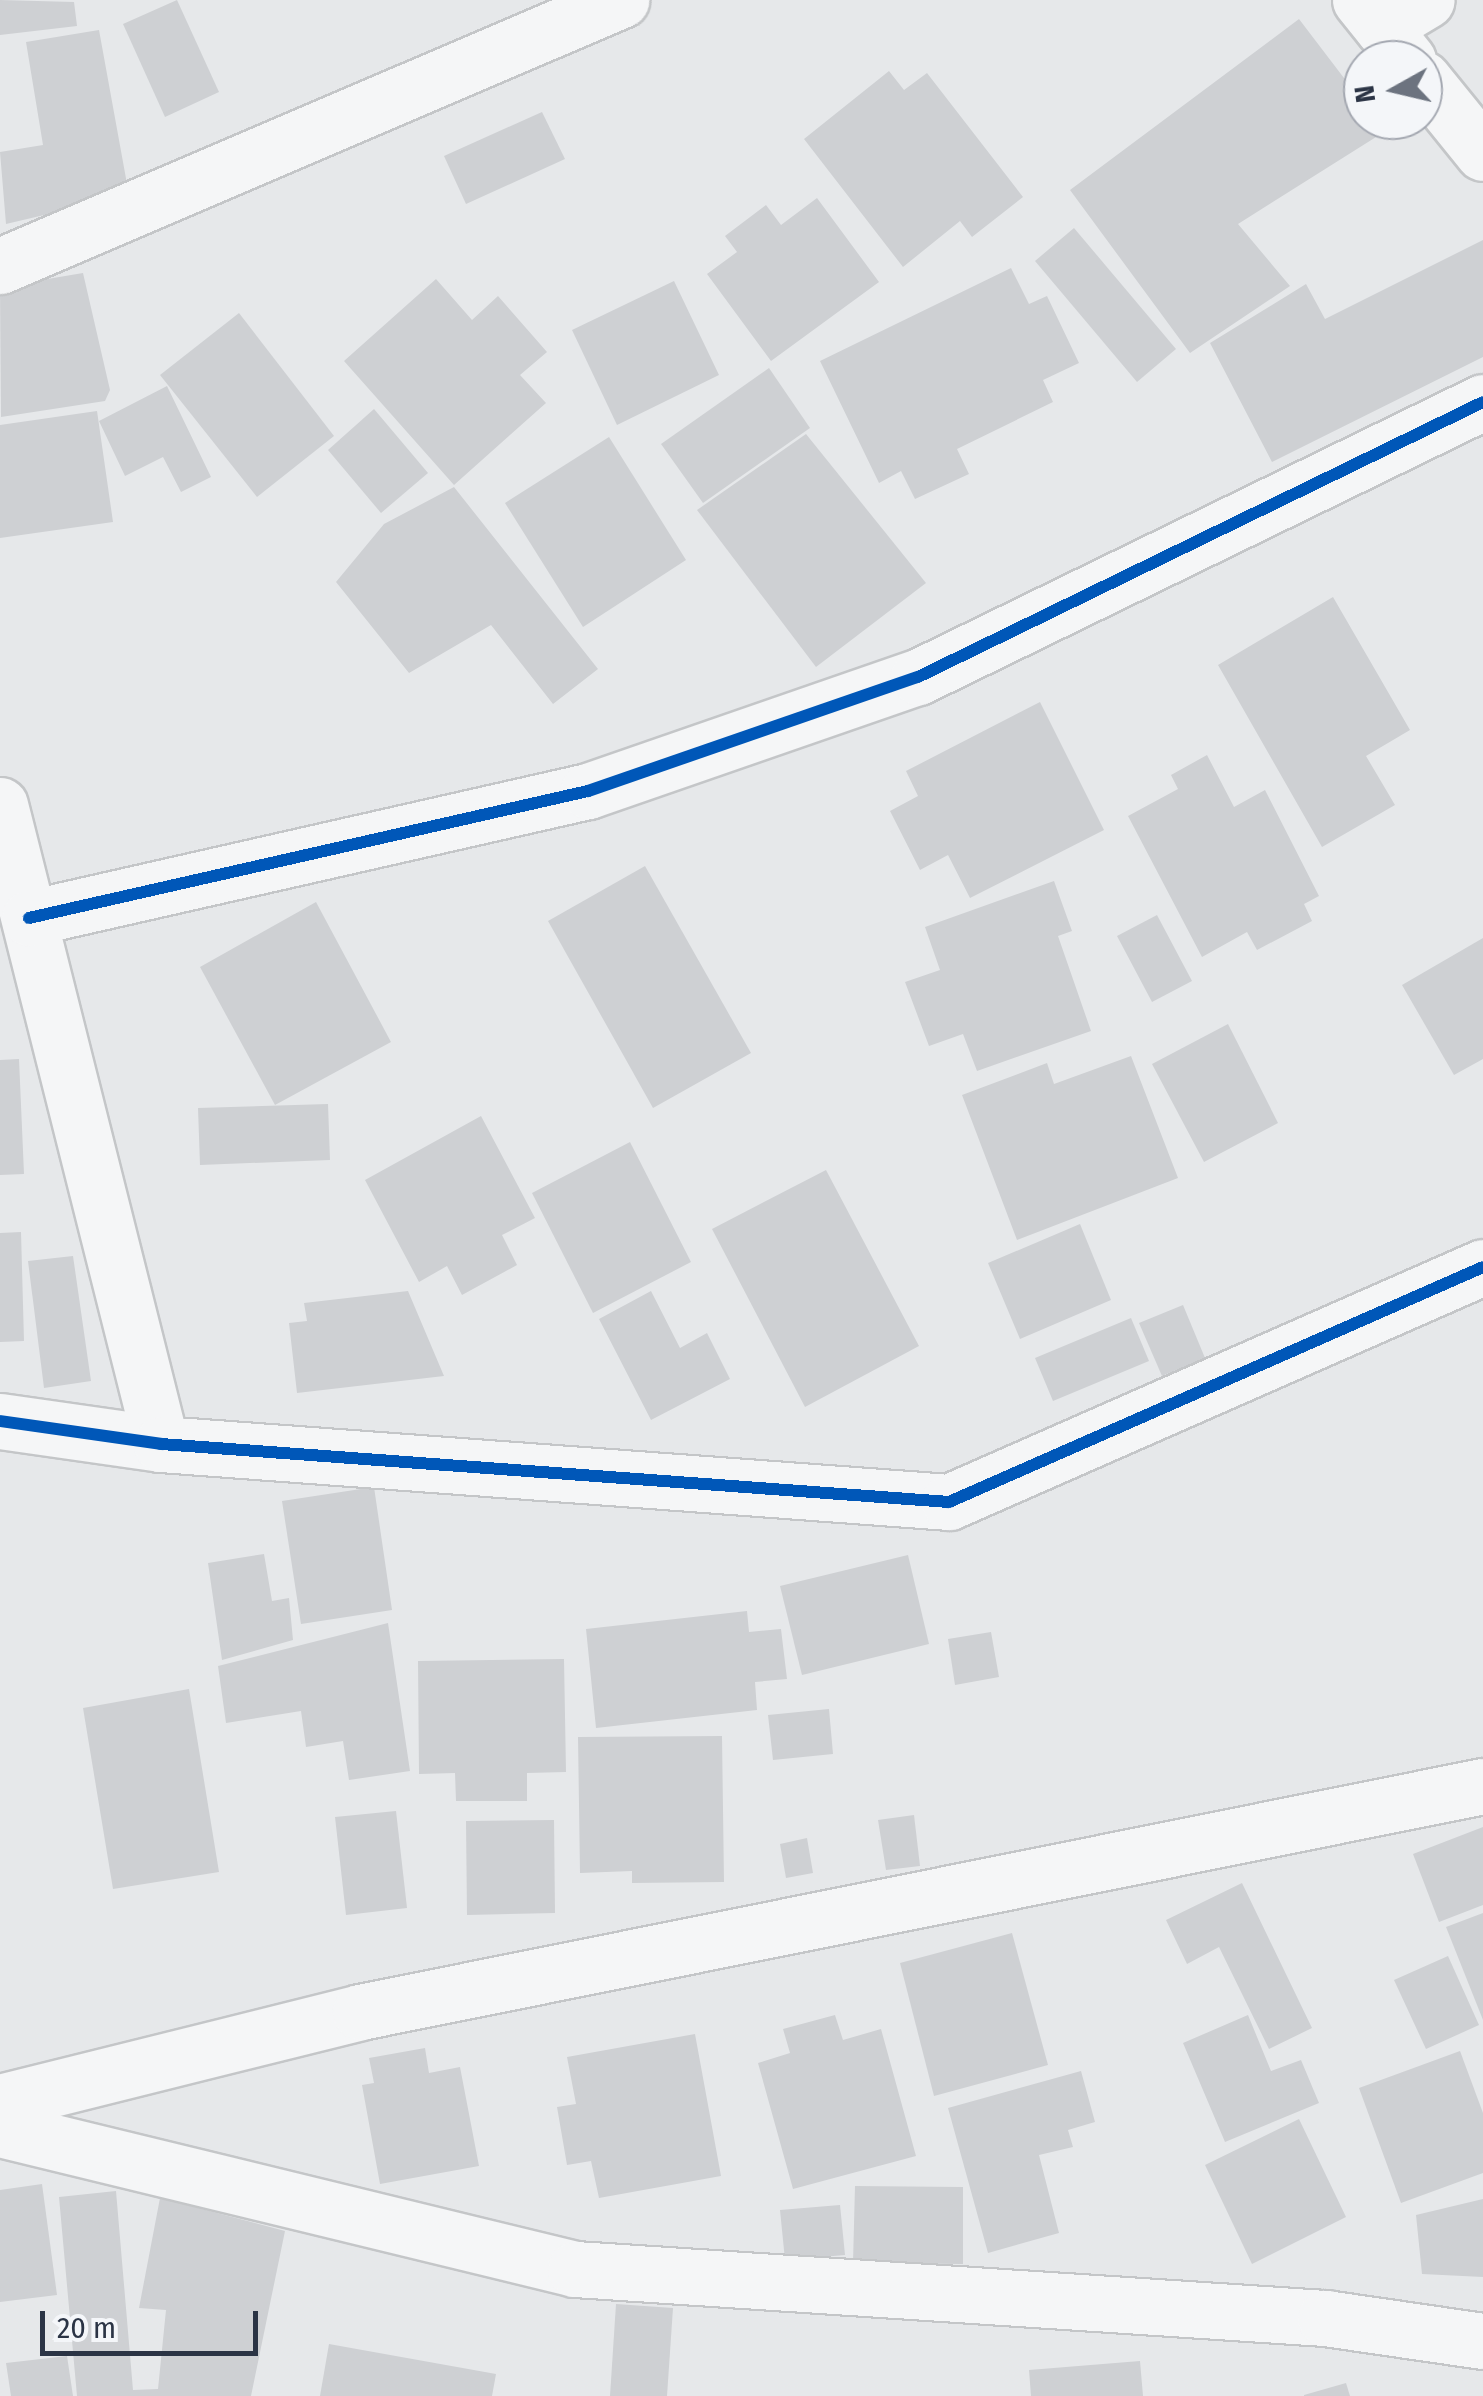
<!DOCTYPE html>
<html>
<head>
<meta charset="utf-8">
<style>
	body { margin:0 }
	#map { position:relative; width:1483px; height:2396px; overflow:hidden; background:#e6e8ea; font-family:"Fira Sans Condensed",sans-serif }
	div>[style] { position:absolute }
	.building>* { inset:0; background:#ced0d3 }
	.roads { filter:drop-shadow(2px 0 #c4c6c8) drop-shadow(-2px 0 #c4c6c8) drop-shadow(0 2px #c4c6c8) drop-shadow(0 -2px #c4c6c8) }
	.street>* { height:55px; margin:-27.5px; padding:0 27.5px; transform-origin:27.5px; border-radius:27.5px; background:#f5f6f7 }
	.cycleway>* { height:12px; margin:-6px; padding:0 6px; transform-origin:6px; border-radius:6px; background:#0057b8 }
	span { translate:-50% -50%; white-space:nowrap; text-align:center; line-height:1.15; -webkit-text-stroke:10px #f4f6f9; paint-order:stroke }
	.north { position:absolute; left:1343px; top:40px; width:100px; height:100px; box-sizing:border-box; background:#f4f6f9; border:2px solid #a4a8b1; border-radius:50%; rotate:262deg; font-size:28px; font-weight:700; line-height:40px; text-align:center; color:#2b3445 }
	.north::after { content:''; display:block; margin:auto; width:35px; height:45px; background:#6c737f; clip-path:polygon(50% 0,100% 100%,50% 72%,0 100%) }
	.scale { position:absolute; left:40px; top:2311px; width:218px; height:45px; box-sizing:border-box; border:5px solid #2b3445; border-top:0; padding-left:12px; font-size:30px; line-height:35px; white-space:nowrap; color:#2b3445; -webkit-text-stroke:8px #f4f6f9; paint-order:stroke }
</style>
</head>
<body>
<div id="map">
	<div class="building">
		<i style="clip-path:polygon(0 0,74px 2px,77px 26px,0 35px)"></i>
		<i style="clip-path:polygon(177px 0,219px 92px,165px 117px,123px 24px)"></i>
		<i style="clip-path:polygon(1299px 19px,1363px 103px,1363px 120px,1384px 132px,1238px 224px,1290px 286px,1190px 353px,1070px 190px)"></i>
		<i style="clip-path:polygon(99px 30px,129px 195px,6px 224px,0 152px,43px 145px,26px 42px)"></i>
		<i style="clip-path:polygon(889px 71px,904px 90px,927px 73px,1023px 197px,972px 237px,960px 221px,903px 267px,804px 139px)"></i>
		<i style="clip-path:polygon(542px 112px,565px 159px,466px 204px,444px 156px)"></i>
		<i style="clip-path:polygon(817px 198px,879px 282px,771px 361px,707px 274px,737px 252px,725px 236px,766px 205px,781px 225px)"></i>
		<i style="clip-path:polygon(1074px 228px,1176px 349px,1137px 382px,1035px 261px)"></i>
		<i style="clip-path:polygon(1483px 240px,1483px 357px,1272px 462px,1210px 343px,1306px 284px,1325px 319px)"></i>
		<i style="clip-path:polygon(1011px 268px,1029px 304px,1047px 296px,1079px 363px,1043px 380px,1053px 402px,957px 449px,969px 474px,915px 499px,901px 471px,879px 483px,820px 361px)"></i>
		<i style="clip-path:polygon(83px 273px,110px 390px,105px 401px,1px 417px,0 287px)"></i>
		<i style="clip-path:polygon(436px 279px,472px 320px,498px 296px,547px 352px,520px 375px,546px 403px,454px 485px,344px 361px)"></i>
		<i style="clip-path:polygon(674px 281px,719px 375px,617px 425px,572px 330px)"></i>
		<i style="clip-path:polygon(239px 313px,334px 436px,257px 497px,160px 375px)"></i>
		<i style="clip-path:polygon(769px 368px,810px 428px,703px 503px,661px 444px)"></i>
		<i style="clip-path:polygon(167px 386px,211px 477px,181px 492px,163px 457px,125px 476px,99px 421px)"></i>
		<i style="clip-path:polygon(374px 409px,428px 473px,381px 513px,328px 450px)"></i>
		<i style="clip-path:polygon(97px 411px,113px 522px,0 538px,0 425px)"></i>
		<i style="clip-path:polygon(806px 434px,926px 583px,816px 667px,697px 510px)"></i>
		<i style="clip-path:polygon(609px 437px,686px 560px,583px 627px,505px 503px)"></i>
		<i style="clip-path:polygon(454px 487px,598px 669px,553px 704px,491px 625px,409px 673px,336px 582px,384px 524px)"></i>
		<i style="clip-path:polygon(1333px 597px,1410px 730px,1366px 756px,1395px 805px,1322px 847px,1218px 665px)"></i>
		<i style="clip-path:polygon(1040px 702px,1104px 830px,970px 898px,948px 855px,920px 870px,890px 811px,918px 796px,906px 771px)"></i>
		<i style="clip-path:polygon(1207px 755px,1234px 807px,1265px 790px,1319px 896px,1304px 904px,1312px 921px,1257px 950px,1247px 932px,1202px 957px,1128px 816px,1178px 789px,1171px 775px)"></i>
		<i style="clip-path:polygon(645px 866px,751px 1053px,653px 1108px,548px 921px)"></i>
		<i style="clip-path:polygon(1054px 881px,1072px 931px,1058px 936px,1091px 1031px,977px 1071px,963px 1034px,929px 1046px,905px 982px,940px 970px,925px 927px)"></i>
		<i style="clip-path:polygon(316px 902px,391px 1042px,275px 1105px,200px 967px)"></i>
		<i style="clip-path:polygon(1157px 915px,1192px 981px,1152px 1002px,1117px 936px)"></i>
		<i style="clip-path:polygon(1483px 938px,1483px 1059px,1454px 1075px,1402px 985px)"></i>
		<i style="clip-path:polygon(1228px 1024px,1278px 1123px,1204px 1162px,1152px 1064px)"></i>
		<i style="clip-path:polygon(1131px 1056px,1178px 1178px,1017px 1240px,962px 1095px,1047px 1063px,1054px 1084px)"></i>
		<i style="clip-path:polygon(19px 1059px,24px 1174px,0 1175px,0 1060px)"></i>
		<i style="clip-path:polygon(328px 1104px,330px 1160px,200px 1165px,198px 1108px)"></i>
		<i style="clip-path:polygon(481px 1116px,535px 1218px,502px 1235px,517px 1265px,462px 1295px,447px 1266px,419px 1282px,365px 1180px)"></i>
		<i style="clip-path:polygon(630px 1142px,691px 1262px,593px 1313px,532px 1193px)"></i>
		<i style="clip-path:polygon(826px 1170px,919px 1346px,805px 1407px,712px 1229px)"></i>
		<i style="clip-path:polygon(1080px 1224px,1111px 1300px,1020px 1339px,988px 1263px)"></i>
		<i style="clip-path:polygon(21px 1232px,24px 1341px,0 1342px,0 1233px)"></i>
		<i style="clip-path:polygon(73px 1256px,91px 1381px,44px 1388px,28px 1261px)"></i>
		<i style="clip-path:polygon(408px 1291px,444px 1376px,297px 1393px,289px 1323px,307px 1321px,304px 1303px)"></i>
		<i style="clip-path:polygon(651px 1291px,680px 1348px,707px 1333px,730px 1379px,651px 1420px,599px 1319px)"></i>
		<i style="clip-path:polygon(1183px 1305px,1205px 1358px,1162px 1376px,1139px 1323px)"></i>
		<i style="clip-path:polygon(1131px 1318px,1149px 1361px,1053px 1401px,1035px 1358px)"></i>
		<i style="clip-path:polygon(374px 1487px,392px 1610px,301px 1624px,282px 1501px)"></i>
		<i style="clip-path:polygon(264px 1554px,272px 1601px,289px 1598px,293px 1640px,222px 1660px,208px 1563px)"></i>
		<i style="clip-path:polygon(908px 1555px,929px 1644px,802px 1675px,780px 1586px)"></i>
		<i style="clip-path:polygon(747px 1611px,749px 1632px,781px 1629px,787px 1679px,755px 1682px,757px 1710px,596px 1728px,586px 1629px)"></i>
		<i style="clip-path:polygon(388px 1623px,410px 1771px,349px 1780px,343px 1741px,306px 1747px,301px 1711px,226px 1723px,218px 1666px)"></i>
		<i style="clip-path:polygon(991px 1632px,999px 1677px,955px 1685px,948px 1639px)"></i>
		<i style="clip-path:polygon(564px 1659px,566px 1772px,527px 1773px,527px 1801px,456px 1801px,455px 1773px,419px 1774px,418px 1661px)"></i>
		<i style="clip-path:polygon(189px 1689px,219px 1872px,113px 1889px,83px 1708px)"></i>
		<i style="clip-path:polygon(829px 1709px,833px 1754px,773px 1760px,768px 1715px)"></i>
		<i style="clip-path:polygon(722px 1736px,724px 1882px,632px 1883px,632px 1871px,580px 1873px,578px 1737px)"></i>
		<i style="clip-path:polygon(396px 1811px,407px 1908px,346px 1915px,335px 1817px)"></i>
		<i style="clip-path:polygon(914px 1815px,920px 1866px,886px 1870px,878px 1820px)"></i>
		<i style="clip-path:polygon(554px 1820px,555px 1913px,467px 1915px,466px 1821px)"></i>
		<i style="clip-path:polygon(1483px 1827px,1483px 1905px,1439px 1922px,1413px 1854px)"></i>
		<i style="clip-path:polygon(807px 1838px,813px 1873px,786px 1878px,780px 1844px)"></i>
		<i style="clip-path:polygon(1242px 1883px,1312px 2028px,1269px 2049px,1219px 1947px,1187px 1964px,1166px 1920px)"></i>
		<i style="clip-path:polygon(1483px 1913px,1483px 2020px,1446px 1927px)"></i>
		<i style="clip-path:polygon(1012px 1933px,1048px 2065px,934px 2096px,900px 1963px)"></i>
		<i style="clip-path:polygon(1448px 1956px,1479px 2025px,1426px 2049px,1394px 1980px)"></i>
		<i style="clip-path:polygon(835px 2015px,843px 2040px,881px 2029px,916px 2156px,793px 2189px,758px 2063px,790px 2053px,783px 2029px)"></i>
		<i style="clip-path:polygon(1248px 2015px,1271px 2071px,1301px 2060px,1319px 2103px,1225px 2142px,1183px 2043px)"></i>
		<i style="clip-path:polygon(695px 2034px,721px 2176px,599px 2198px,591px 2161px,567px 2165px,557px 2107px,576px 2104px,567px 2057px)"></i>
		<i style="clip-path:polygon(425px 2048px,429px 2073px,460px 2067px,479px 2166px,380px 2184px,362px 2085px,374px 2083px,369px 2058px)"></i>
		<i style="clip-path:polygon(1460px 2051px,1483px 2113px,1483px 2173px,1401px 2203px,1359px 2088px)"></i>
		<i style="clip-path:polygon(1081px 2071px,1095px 2122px,1068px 2130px,1073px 2147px,1039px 2155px,1059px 2233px,988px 2253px,948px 2108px)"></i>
		<i style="clip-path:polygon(1299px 2119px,1346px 2217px,1252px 2264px,1205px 2165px)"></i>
		<i style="clip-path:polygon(42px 2184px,57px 2295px,0 2302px,0 2190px)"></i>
		<i style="clip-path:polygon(855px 2186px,963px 2187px,963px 2264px,853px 2263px)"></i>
		<i style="clip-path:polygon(116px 2191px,133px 2390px,158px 2389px,166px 2310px,139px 2308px,160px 2198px,285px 2231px,251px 2396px,77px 2396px,59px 2197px)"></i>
		<i style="clip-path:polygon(1483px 2199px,1483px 2277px,1422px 2274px,1416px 2215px)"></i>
		<i style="clip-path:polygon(840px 2205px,845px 2255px,785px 2260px,780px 2210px)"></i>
		<i style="clip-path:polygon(616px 2304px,673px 2308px,667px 2396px,610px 2396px)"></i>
		<i style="clip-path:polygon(329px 2344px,496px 2374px,492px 2396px,320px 2396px)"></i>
		<i style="clip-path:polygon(67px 2356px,73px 2396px,11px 2396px,6px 2363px)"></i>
		<i style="clip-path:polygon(1140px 2361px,1143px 2396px,1031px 2396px,1029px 2370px)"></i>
		<i style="clip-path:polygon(1346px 2383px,1350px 2396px,1304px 2396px,1304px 2395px)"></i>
	</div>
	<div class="roads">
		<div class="street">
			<i style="left:1360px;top:0;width:77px;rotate:51.3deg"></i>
			<i style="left:1382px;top:27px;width:52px;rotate:-31deg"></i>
			<i style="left:1423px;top:79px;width:95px;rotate:51deg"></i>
			<i style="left:0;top:266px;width:676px;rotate:-23.19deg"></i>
			<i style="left:0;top:805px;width:659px;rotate:75.86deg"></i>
			<i style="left:29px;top:918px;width:573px;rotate:-12.8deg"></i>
			<i style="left:588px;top:791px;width:349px;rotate:-19.1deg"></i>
			<i style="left:918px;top:677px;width:628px;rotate:-25.95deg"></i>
			<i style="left:0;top:1421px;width:163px;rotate:8.1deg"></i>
			<i style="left:161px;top:1444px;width:790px;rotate:4.21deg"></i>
			<i style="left:949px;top:1502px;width:583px;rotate:-23.75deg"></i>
			<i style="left:0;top:2102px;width:371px;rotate:-14deg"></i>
			<i style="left:360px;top:2012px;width:1146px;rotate:-11.38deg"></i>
			<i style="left:0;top:2129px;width:592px;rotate:13.68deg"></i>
			<i style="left:575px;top:2269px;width:752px;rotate:3.74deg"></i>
			<i style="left:1325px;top:2318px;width:160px;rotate:8.3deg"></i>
		</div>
	</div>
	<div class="cycleway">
		<i style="left:29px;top:918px;width:573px;rotate:-12.8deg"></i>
		<i style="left:588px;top:791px;width:349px;rotate:-19.1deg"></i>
		<i style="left:918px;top:677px;width:628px;rotate:-25.95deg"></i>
		<i style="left:0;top:1421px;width:163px;rotate:8.1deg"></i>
		<i style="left:161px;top:1444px;width:790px;rotate:4.21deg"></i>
		<i style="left:949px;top:1502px;width:583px;rotate:-23.75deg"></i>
	</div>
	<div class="north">N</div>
	<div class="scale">20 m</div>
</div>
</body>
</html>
